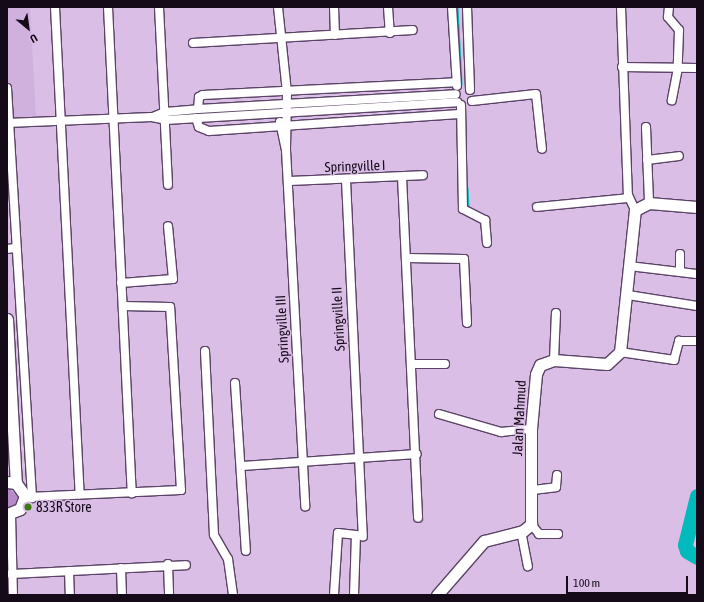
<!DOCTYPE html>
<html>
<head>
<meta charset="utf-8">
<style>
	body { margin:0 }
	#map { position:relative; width:704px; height:602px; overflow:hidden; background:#dabee6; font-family:"Asap Condensed",sans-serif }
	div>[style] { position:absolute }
	.built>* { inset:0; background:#d0b1de }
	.green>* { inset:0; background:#b68bc8 }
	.stream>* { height:2.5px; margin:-1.25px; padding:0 1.25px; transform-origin:1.25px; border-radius:1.25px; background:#01babb }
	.river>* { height:15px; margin:-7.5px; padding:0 7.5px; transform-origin:7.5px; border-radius:7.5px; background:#01babb }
	.roads { filter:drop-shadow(1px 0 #5b4365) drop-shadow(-1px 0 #5b4365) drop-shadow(0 1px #5b4365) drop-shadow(0 -1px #5b4365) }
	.street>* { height:8px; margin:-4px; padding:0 4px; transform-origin:4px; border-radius:4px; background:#fff }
	.secondary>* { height:11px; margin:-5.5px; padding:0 5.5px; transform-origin:5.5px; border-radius:5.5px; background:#fff }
	.dots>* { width:11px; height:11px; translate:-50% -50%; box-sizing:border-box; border:2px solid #dabee6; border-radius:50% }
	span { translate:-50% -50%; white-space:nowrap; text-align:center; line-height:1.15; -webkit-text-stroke:3px #dabee6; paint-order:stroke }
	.street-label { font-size:14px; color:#140a18 }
	.poi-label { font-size:14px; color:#140a18 }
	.left { translate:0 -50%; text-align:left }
	.frame { position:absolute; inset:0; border:8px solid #140a18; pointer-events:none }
	.north { position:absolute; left:8px; top:8px; width:40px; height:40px; -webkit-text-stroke:3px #dabee6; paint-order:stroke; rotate:151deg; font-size:11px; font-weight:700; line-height:16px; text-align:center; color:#140a18 }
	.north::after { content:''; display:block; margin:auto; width:14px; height:18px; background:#140a18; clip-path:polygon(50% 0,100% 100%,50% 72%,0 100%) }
	.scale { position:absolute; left:566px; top:576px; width:122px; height:18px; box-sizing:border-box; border:2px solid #140a18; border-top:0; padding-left:5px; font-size:12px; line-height:14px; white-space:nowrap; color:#140a18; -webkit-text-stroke:3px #dabee6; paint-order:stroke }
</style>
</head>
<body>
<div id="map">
	<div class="built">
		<i style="clip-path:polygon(7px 7px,30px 7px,36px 118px,7px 119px)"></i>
	</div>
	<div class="green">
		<i style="clip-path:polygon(7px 486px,19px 498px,16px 506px,7px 511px)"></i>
	</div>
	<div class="stream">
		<i style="left:457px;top:7px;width:77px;rotate:87deg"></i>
		<i style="left:467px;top:188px;width:21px;rotate:87deg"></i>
	</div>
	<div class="river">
		<i style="left:697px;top:496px;width:50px;rotate:103.8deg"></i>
		<i style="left:685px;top:545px;width:6px;rotate:72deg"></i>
		<i style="left:687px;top:551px;width:12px;rotate:31deg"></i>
	</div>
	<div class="roads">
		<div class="street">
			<i style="left:55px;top:7px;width:488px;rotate:87.1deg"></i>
			<i style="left:108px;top:7px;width:487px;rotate:87.2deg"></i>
			<i style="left:159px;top:7px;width:178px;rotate:87.1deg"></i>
			<i style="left:278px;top:7px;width:85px;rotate:84deg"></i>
			<i style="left:287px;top:92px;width:58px;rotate:91deg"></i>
			<i style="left:286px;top:150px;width:357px;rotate:86.9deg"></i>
			<i style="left:334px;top:7px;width:28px;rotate:88deg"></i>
			<i style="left:388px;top:7px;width:26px;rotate:86deg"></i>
			<i style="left:452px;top:7px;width:79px;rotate:86.4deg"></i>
			<i style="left:467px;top:7px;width:83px;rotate:87.9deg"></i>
			<i style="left:621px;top:7px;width:188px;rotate:87.9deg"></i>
			<i style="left:628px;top:195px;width:17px;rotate:65deg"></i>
			<i style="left:669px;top:7px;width:10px;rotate:96deg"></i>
			<i style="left:668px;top:17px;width:17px;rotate:50deg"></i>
			<i style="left:679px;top:30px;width:38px;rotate:92deg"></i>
			<i style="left:678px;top:68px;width:33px;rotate:101deg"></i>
			<i style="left:193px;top:43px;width:220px;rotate:-3.4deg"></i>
			<i style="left:622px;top:67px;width:75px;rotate:0.8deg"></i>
			<i style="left:7px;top:88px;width:411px;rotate:86.5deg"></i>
			<i style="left:472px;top:101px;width:64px;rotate:-6.2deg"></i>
			<i style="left:536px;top:94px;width:55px;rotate:83.8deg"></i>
			<i style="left:461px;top:105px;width:104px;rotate:88.9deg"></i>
			<i style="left:463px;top:209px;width:25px;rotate:27deg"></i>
			<i style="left:485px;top:220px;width:23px;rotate:85deg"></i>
			<i style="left:198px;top:109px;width:12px;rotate:-85deg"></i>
			<i style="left:199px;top:97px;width:4px;rotate:-27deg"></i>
			<i style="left:203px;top:95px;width:253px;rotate:-2.9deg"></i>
			<i style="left:153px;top:117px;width:13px;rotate:-23deg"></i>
			<i style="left:165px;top:112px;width:33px;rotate:-5deg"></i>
			<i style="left:198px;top:109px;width:258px;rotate:-3.3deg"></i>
			<i style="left:196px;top:118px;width:9px;rotate:72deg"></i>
			<i style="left:199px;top:127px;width:11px;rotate:22deg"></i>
			<i style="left:209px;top:131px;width:251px;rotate:-3.9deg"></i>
			<i style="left:280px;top:122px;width:29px;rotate:78deg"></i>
			<i style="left:7px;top:123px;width:145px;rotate:-2.4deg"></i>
			<i style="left:152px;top:117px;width:14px;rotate:12deg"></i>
			<i style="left:166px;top:120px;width:292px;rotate:-3.5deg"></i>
			<i style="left:646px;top:127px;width:76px;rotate:87.7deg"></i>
			<i style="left:647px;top:160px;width:32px;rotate:-7deg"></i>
			<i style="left:402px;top:177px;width:341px;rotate:87.3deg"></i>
			<i style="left:346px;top:180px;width:357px;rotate:87.3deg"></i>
			<i style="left:288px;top:181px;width:135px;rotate:-2.5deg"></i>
			<i style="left:537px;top:207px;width:92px;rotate:-5.6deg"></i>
			<i style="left:7px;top:249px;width:8px;rotate:-7deg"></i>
			<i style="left:680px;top:254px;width:18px;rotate:90deg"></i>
			<i style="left:407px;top:258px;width:57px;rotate:1deg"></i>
			<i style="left:464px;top:259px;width:64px;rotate:87.3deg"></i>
			<i style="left:629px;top:266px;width:68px;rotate:6.7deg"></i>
			<i style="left:121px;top:283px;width:52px;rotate:-4.4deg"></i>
			<i style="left:173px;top:279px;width:53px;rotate:-95.4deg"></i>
			<i style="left:628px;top:295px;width:70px;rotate:9.1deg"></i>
			<i style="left:205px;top:351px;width:184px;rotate:87.2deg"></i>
			<i style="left:214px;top:535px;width:28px;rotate:60deg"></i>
			<i style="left:228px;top:559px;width:36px;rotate:82deg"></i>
			<i style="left:620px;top:352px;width:55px;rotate:8.4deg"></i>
			<i style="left:674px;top:360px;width:20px;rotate:-75deg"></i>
			<i style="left:679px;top:341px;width:18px"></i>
			<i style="left:554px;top:360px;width:47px;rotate:-87.6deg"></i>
			<i style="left:412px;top:364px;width:33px"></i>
			<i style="left:235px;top:383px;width:168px;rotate:86.3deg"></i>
			<i style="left:439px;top:414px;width:65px;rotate:16.2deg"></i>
			<i style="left:501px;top:432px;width:30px;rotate:-6deg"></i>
			<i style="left:242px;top:466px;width:175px;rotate:-3.9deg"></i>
			<i style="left:533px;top:490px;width:23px;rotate:-7deg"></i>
			<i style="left:556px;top:487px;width:12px;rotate:-85deg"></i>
			<i style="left:28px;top:497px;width:153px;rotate:-2.6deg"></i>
			<i style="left:181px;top:490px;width:183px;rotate:-93.4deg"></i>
			<i style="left:170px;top:307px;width:47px;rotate:-178.8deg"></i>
			<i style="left:11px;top:514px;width:81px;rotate:88.6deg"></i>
			<i style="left:531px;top:524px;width:13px;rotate:51deg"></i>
			<i style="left:539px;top:534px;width:19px"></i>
			<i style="left:521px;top:531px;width:36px;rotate:79deg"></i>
			<i style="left:168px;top:564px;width:31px;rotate:88deg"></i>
			<i style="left:121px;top:568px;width:27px;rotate:88deg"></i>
			<i style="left:69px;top:571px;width:24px;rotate:88deg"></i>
			<i style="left:11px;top:574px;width:175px;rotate:-2.9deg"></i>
			<i style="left:334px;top:595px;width:62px;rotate:-86.3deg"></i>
			<i style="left:338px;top:533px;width:18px;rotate:6deg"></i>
			<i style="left:356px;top:535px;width:60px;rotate:91.9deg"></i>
		</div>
		<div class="secondary">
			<i style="left:7px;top:319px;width:164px;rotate:86.9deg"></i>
			<i style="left:7px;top:482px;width:9px;rotate:6deg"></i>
			<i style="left:16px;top:483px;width:16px;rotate:55deg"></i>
			<i style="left:25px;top:496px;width:14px;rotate:111deg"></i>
			<i style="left:20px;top:509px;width:14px;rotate:159deg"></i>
			<i style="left:437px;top:595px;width:72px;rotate:-49deg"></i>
			<i style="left:484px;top:541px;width:40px;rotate:-14.4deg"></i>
			<i style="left:523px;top:531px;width:11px;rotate:-41deg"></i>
			<i style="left:531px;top:524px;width:95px;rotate:-90deg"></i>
			<i style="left:531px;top:429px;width:55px;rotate:-84.8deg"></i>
			<i style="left:536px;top:374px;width:10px;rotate:-66deg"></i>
			<i style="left:540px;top:365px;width:15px;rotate:-20deg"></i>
			<i style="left:554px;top:360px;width:53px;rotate:4.3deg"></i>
			<i style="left:607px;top:364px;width:18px;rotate:-43deg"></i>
			<i style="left:620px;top:352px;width:143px;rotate:-84deg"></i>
			<i style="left:635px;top:210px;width:16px;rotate:-27deg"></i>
			<i style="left:649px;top:203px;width:48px;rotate:4.8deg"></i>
		</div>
	</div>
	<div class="dots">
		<i style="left:28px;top:507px;background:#3d7810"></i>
	</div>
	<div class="street-label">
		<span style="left:355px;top:166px;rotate:-2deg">Springville I</span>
		<span style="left:338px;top:319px;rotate:-93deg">Springville II</span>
		<span style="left:282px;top:329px;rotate:-93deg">Springville III</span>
		<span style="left:519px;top:418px;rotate:-87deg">Jalan Mahmud</span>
	</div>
	<div class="poi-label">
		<span class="left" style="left:36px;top:507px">833R Store</span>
	</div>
	<div class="frame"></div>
	<div class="north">U</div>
	<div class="scale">100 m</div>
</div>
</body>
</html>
